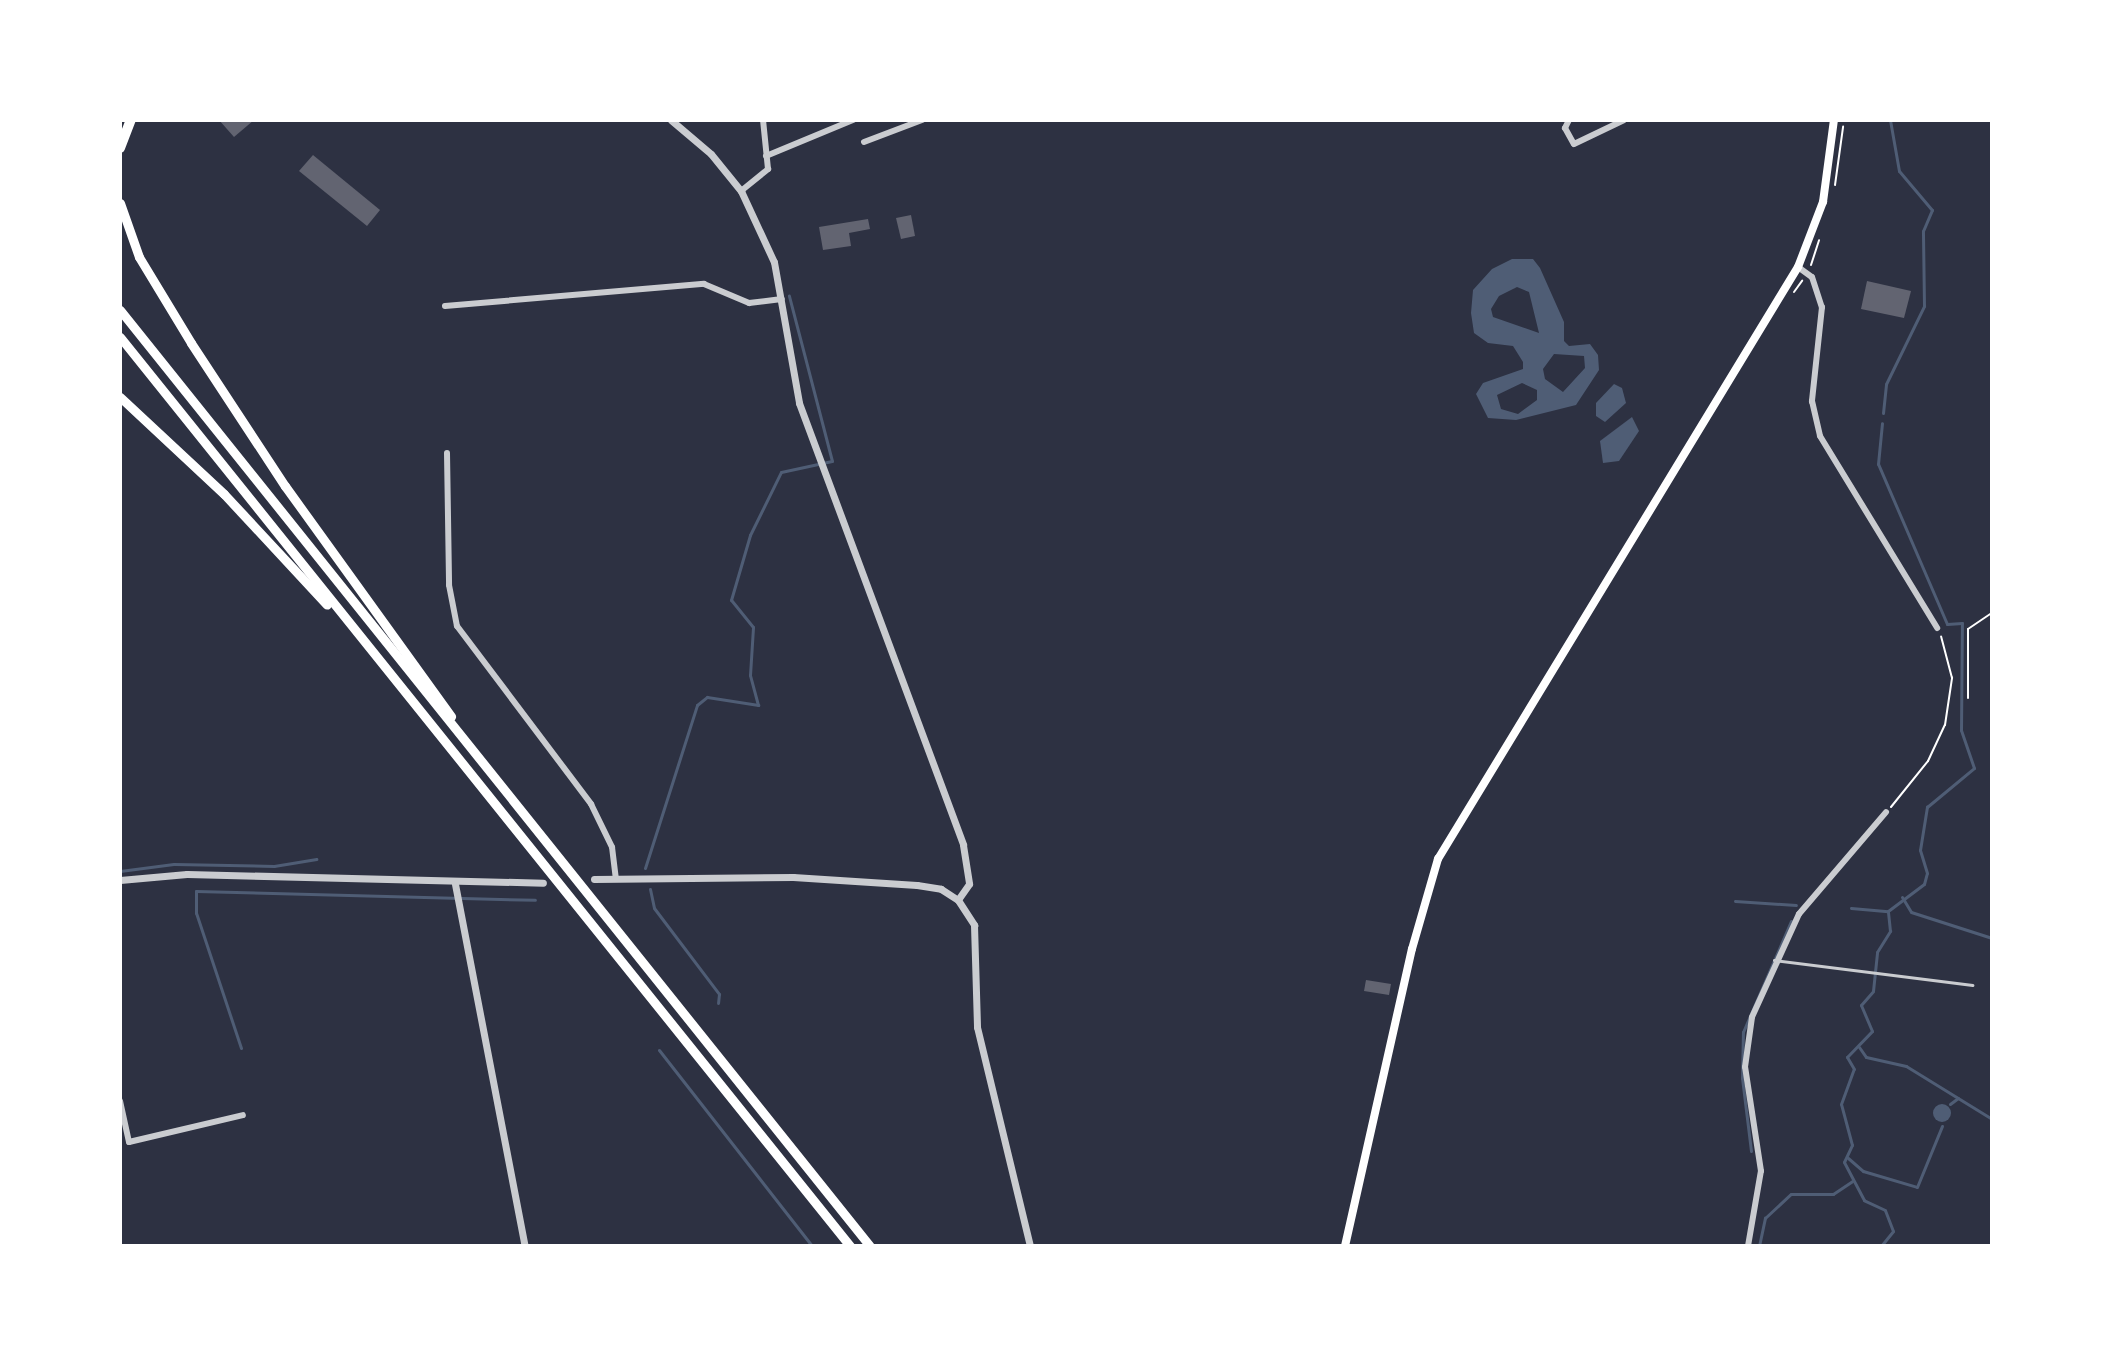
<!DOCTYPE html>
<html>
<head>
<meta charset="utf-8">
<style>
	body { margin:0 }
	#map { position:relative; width:2112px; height:1366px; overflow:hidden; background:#2d3142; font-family:Poppins,sans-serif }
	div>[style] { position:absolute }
	.water>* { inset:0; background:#4f5d75 }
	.round { border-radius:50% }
	.stream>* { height:3px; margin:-1.5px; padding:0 1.5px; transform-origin:1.5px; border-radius:1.5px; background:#4f5d75 }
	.building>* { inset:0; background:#626471 }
	.path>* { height:2px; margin:-1px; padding:0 1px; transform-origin:1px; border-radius:1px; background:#fff }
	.service>* { height:3px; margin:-1.5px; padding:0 1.5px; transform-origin:1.5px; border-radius:1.5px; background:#caccd0 }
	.minor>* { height:6px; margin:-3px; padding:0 3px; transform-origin:3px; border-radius:3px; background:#caccd0 }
	.tertiary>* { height:7px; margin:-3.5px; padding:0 3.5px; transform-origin:3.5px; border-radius:3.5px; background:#caccd0 }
	.secondary>* { height:8px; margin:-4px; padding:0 4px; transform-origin:4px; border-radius:4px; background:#fff }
	.trunk>* { height:9px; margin:-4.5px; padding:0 4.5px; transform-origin:4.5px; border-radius:4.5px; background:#fff }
	.motorway>* { height:10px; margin:-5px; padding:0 5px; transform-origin:5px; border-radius:5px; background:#fff }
	span { translate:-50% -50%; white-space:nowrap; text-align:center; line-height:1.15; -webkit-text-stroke:8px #fff; paint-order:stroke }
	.frame { position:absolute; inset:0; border:122px solid #fff; pointer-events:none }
</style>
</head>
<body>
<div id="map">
	<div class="water">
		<i style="clip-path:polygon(evenodd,1512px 259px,1533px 259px,1540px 268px,1564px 322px,1564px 341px,1569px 346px,1590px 344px,1598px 355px,1599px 370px,1576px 405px,1516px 420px,1488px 418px,1476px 394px,1483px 383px,1523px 369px,1523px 362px,1513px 346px,1488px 343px,1474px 333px,1471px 313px,1473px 290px,1492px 269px,1512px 259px,1517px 287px,1529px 292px,1539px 333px,1493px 317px,1491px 309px,1499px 296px,1517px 287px,1512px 259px,1554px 354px,1584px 356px,1585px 368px,1563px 392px,1545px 379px,1543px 369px,1554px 354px,1512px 259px,1522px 383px,1537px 390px,1537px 400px,1518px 414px,1501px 409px,1497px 395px,1522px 383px)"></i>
		<i style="clip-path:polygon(1614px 384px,1622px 388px,1626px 403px,1605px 422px,1596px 416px,1596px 403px)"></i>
		<i style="clip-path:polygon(1632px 417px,1639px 431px,1619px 461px,1603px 463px,1600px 441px)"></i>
		<i class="round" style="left:1933px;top:1104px;width:18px;height:18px"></i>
	</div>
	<div class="stream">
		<i style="left:1883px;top:413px;width:29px;rotate:-84deg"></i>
		<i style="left:1886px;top:384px;width:87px;rotate:-64deg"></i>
		<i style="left:1924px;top:306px;width:75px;rotate:-90.8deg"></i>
		<i style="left:1923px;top:231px;width:23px;rotate:-67deg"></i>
		<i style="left:1932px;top:210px;width:51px;rotate:-130.2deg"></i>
		<i style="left:1899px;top:171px;width:52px;rotate:-100deg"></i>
		<i style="left:645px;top:868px;width:171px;rotate:-72.3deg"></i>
		<i style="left:697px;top:705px;width:13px;rotate:-39deg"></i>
		<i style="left:707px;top:697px;width:52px;rotate:8.9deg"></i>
		<i style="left:758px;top:705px;width:31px;rotate:-105deg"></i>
		<i style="left:750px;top:675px;width:48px;rotate:-86.4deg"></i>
		<i style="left:753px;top:627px;width:35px;rotate:-129deg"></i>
		<i style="left:731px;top:600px;width:68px;rotate:-73.7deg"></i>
		<i style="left:750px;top:535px;width:70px;rotate:-63.8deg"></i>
		<i style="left:781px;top:472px;width:52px;rotate:-12.2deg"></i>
		<i style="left:832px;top:461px;width:171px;rotate:-104.6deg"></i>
		<i style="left:120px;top:871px;width:54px;rotate:-7.4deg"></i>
		<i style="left:174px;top:864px;width:100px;rotate:1.1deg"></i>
		<i style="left:274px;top:866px;width:43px;rotate:-9.5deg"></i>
		<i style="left:650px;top:889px;width:19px;rotate:78deg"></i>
		<i style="left:654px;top:908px;width:108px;rotate:52.9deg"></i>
		<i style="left:719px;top:994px;width:9px;rotate:96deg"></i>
		<i style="left:1902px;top:897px;width:17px;rotate:59deg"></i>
		<i style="left:1911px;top:912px;width:85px;rotate:17.8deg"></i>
		<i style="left:1735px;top:901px;width:61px;rotate:3.8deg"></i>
		<i style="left:1851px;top:908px;width:37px;rotate:5deg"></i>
		<i style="left:1859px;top:1047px;width:12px;rotate:55deg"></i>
		<i style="left:1866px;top:1057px;width:41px;rotate:12.7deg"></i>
		<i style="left:1906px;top:1066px;width:101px;rotate:31.6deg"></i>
		<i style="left:241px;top:1048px;width:142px;rotate:-108.4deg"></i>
		<i style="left:196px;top:913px;width:22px;rotate:-90deg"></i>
		<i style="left:196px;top:891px;width:339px;rotate:1.5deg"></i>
		<i style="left:659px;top:1050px;width:249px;rotate:52deg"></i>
		<i style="left:1950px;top:1104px;width:10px;rotate:-37deg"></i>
		<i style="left:1751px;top:1151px;width:74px;rotate:-97deg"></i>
		<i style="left:1742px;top:1078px;width:46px;rotate:-88.8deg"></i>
		<i style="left:1743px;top:1032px;width:121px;rotate:-66.6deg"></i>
		<i style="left:1848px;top:1158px;width:20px;rotate:41deg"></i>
		<i style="left:1863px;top:1171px;width:56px;rotate:16.5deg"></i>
		<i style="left:1917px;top:1187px;width:66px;rotate:-67.7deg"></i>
		<i style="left:1759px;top:1246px;width:29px;rotate:-78deg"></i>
		<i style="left:1765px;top:1218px;width:35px;rotate:-43deg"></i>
		<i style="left:1791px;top:1194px;width:42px"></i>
		<i style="left:1833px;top:1194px;width:23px;rotate:-34deg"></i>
		<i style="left:1881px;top:1246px;width:19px;rotate:-51deg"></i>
		<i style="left:1893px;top:1231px;width:22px;rotate:-111deg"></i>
		<i style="left:1885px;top:1210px;width:23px;rotate:-155deg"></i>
		<i style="left:1864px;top:1200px;width:43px;rotate:-117.8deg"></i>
		<i style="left:1844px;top:1162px;width:19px;rotate:-65deg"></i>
		<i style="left:1852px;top:1145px;width:42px;rotate:-105deg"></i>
		<i style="left:1841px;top:1104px;width:37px;rotate:-70deg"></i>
		<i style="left:1854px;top:1069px;width:14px;rotate:-120deg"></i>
		<i style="left:1847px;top:1057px;width:36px;rotate:-46deg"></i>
		<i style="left:1872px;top:1031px;width:28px;rotate:-113deg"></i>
		<i style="left:1861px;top:1005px;width:18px;rotate:-49deg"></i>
		<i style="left:1873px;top:991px;width:39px;rotate:-84deg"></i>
		<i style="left:1877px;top:952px;width:25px;rotate:-58deg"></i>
		<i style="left:1890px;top:931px;width:20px;rotate:-96deg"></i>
		<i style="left:1888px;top:911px;width:45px;rotate:-36.9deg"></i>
		<i style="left:1924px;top:884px;width:11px;rotate:-75deg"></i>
		<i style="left:1927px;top:873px;width:24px;rotate:-107deg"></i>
		<i style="left:1920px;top:850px;width:44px;rotate:-80.8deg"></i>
		<i style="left:1927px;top:807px;width:61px;rotate:-39.7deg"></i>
		<i style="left:1974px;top:768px;width:40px;rotate:-108.9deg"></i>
		<i style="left:1961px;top:730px;width:107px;rotate:-89.5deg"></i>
		<i style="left:1962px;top:623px;width:15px;rotate:176deg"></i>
		<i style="left:1947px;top:624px;width:174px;rotate:-113.3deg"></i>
		<i style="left:1878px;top:464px;width:41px;rotate:-84.4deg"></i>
	</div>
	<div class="building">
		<i style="clip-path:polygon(219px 120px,254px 120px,234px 137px)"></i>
		<i style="clip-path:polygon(313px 155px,380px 210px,367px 226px,299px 171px)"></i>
		<i style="clip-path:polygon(911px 215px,915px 236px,901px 239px,896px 218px)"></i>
		<i style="clip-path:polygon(868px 219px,870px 229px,849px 233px,851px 246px,823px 250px,819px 227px)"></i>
		<i style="clip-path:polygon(1867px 281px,1911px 291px,1904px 318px,1861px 309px)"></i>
		<i style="clip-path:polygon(1366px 980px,1391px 984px,1389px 995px,1364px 991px)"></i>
	</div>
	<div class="path">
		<i style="left:1835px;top:185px;width:59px;rotate:-82.1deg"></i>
		<i style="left:1811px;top:265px;width:26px;rotate:-72deg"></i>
		<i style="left:1794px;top:292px;width:14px;rotate:-54deg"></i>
		<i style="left:1968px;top:698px;width:69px;rotate:-90deg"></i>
		<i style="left:1968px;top:629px;width:29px;rotate:-34deg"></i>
		<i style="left:1891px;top:807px;width:59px;rotate:-51.2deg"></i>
		<i style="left:1928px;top:761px;width:40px;rotate:-65deg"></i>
		<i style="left:1945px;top:725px;width:48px;rotate:-81.5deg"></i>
		<i style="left:1952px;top:678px;width:43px;rotate:-104.7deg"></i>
	</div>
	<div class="service">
		<i style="left:1774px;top:960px;width:200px;rotate:7.2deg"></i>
	</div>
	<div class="minor">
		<i style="left:1569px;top:120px;width:9px;rotate:117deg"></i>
		<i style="left:1565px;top:128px;width:18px;rotate:61deg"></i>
		<i style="left:1574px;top:144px;width:55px;rotate:-25.6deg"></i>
		<i style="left:864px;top:142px;width:62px;rotate:-20.8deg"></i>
		<i style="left:766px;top:156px;width:94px;rotate:-22.5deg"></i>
		<i style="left:741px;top:191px;width:35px;rotate:-39deg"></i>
		<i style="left:768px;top:169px;width:49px;rotate:-95.8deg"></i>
		<i style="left:1798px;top:267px;width:17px;rotate:36deg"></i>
		<i style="left:1812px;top:277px;width:32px;rotate:72deg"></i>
		<i style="left:1822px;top:307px;width:95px;rotate:96.1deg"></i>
		<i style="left:1812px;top:401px;width:36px;rotate:77deg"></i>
		<i style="left:1820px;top:436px;width:225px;rotate:58.6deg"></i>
		<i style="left:445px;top:306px;width:260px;rotate:-4.9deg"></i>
		<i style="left:704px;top:284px;width:49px;rotate:22.9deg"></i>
		<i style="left:749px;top:303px;width:33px;rotate:-7deg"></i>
		<i style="left:447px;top:453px;width:132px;rotate:89.1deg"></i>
		<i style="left:449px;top:585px;width:42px;rotate:79deg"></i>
		<i style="left:457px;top:626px;width:223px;rotate:53deg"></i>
		<i style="left:591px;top:804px;width:48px;rotate:64deg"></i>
		<i style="left:612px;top:847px;width:31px;rotate:83deg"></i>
		<i style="left:120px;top:1101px;width:42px;rotate:77.6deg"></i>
		<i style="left:129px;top:1142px;width:117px;rotate:-13.3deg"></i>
		<i style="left:1748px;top:1246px;width:76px;rotate:-80.2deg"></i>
		<i style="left:1761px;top:1171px;width:105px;rotate:-98.7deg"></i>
		<i style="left:1745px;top:1067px;width:50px;rotate:-82deg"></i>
		<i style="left:1752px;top:1017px;width:113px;rotate:-65.5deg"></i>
		<i style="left:1799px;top:914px;width:134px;rotate:-49.5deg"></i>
	</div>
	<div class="tertiary">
		<i style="left:671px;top:120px;width:52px;rotate:40.4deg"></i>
		<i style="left:711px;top:154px;width:48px;rotate:51deg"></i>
		<i style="left:741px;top:191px;width:78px;rotate:65.1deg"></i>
		<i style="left:774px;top:262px;width:143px;rotate:79.9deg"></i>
		<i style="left:799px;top:403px;width:471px;rotate:69.6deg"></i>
		<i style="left:963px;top:845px;width:39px;rotate:81deg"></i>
		<i style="left:969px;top:884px;width:19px;rotate:125deg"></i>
		<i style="left:594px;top:879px;width:199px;rotate:-0.6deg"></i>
		<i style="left:793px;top:877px;width:124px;rotate:3.7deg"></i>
		<i style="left:917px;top:885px;width:24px;rotate:9deg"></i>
		<i style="left:941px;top:889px;width:20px;rotate:33deg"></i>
		<i style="left:958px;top:900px;width:30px;rotate:57deg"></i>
		<i style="left:974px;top:925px;width:102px;rotate:88.3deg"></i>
		<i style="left:977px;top:1027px;width:225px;rotate:76.4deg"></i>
		<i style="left:120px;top:880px;width:67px;rotate:-5.1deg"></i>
		<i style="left:187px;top:874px;width:356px;rotate:1.4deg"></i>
		<i style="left:455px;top:884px;width:369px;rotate:79.1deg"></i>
	</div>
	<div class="secondary">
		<i style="left:1345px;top:1246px;width:304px;rotate:-77.3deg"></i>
		<i style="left:1412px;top:949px;width:94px;rotate:-73.9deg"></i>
		<i style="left:1438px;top:859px;width:693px;rotate:-58.7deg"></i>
		<i style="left:1798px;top:267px;width:70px;rotate:-69deg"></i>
		<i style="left:1823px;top:202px;width:83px;rotate:-82.4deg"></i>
	</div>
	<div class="trunk">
		<i style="left:120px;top:203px;width:57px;rotate:70.6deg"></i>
		<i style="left:139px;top:257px;width:100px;rotate:58.8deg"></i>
		<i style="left:191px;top:343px;width:171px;rotate:56.7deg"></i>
		<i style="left:285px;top:486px;width:284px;rotate:54.2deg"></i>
		<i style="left:120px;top:310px;width:1199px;rotate:51.3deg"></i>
		<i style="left:120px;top:337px;width:1166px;rotate:51.23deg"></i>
		<i style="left:120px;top:397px;width:142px;rotate:43deg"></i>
		<i style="left:224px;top:494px;width:151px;rotate:47.1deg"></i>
	</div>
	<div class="motorway">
		<i style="left:120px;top:148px;width:30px;rotate:-69deg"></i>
	</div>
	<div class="frame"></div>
</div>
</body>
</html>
